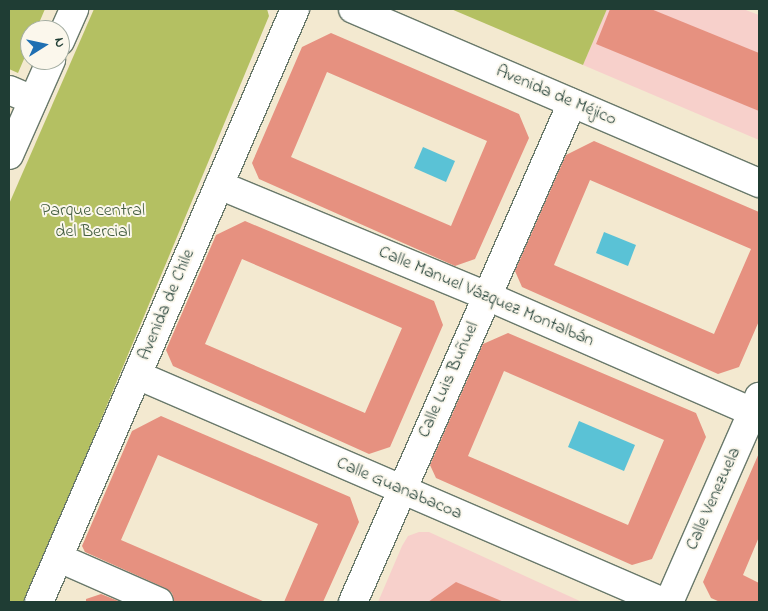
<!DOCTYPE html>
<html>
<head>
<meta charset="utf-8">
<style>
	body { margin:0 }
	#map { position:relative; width:768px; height:611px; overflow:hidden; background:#f3e9d0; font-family:"Indie Flower",sans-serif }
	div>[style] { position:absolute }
	.built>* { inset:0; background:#f7d0cb }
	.green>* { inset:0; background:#b4c062 }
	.water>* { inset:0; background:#5ac2d6 }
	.building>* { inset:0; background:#e69180 }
	.roads { filter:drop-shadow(1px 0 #69796b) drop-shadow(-1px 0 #69796b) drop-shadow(0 1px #69796b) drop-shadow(0 -1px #69796b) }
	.minor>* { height:28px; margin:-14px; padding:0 14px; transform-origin:14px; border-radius:14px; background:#fff }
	span { translate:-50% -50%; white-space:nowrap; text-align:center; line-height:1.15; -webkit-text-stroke:4px #fbf7ec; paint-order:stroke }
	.street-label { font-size:18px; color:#1f3d34 }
	.park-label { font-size:18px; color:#445e40 }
	.frame { position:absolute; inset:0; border:10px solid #1f3d34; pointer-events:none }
	.north { position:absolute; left:20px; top:20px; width:50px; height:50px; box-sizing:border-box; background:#fbf7ec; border:1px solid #a3ada2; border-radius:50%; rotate:80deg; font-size:14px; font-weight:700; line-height:20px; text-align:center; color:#1f3d34 }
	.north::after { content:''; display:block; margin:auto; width:18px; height:22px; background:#1f6fb2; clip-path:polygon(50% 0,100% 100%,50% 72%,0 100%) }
</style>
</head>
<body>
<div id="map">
	<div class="built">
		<i style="clip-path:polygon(607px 9px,743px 9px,759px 15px,759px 140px,583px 65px)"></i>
		<i style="clip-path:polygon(419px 532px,429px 532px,582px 602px,378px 602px,402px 546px,408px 536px)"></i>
	</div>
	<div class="green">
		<i style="clip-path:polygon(9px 9px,45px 9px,36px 30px,30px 30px,30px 45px,18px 73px,9px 69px)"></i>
		<i style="clip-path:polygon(94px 9px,267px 9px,269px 16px,25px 602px,9px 602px,9px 204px)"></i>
		<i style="clip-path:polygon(451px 9px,607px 9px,583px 65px)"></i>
	</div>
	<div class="water">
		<i style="clip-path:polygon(423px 147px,455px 161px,446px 182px,414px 168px)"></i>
		<i style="clip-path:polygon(604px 232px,636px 245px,628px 266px,596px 253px)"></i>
		<i style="clip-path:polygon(579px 421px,635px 445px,624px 471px,568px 447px)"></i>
	</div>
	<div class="building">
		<i style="clip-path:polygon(610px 9px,651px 9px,759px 53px,759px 111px,596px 44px)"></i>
		<i style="clip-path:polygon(evenodd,331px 33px,519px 114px,529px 138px,475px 259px,455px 266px,259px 179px,252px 163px,302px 47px,331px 33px,327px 72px,487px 141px,451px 226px,291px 157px,327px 72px)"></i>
		<i style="clip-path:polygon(evenodd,594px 141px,759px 212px,759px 321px,739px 367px,718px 374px,522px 287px,515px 271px,566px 155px,594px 141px,590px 180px,751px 249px,714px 334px,554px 265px,590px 180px)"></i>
		<i style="clip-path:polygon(evenodd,245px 221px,434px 301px,443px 325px,390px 447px,369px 454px,173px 366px,166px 350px,216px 235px,245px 221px,242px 259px,402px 328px,365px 413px,205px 344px,242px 259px)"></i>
		<i style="clip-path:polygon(evenodd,508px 333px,696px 413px,706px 437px,652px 559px,632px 565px,436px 478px,430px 465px,483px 344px,508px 333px,504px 371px,664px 440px,628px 525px,468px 456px,504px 371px)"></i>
		<i style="clip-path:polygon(161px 416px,350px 497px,359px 522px,323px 602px,284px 602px,318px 524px,158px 455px,121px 540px,265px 602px,174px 602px,172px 593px,165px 588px,85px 552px,82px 546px,132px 431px)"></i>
		<i style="clip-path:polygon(759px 453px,759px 537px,743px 575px,759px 583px,759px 602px,720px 602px,711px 598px,703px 582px)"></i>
		<i style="clip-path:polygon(456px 582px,504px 602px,428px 602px)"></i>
		<i style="clip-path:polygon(101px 594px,121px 602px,86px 602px,86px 599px)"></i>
	</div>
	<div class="roads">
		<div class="minor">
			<i style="left:353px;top:9px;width:442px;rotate:23.2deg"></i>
			<i style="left:60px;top:41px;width:35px;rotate:-66deg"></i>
			<i style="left:9px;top:90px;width:26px;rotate:23deg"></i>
			<i style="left:9px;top:155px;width:104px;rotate:-66.1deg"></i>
			<i style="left:219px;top:185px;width:290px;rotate:22.5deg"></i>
			<i style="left:487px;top:296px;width:297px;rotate:23.6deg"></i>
			<i style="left:137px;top:375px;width:573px;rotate:23.34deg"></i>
			<i style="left:59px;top:558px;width:109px;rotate:23.7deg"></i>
			<i style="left:39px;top:602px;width:646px;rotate:-66.65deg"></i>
			<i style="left:353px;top:602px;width:545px;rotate:-66.3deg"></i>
			<i style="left:669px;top:602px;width:224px;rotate:-66.3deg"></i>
		</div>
	</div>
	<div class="street-label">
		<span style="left:556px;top:96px;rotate:23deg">Avenida de Méjico</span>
		<span style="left:486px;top:297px;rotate:23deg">Calle Manuel Vázquez Montalbán</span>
		<span style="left:167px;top:305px;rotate:-67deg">Avenida de Chile</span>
		<span style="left:449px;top:380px;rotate:-66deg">Calle Luis Buñuel</span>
		<span style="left:399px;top:489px;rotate:23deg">Calle Guanabacoa</span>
		<span style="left:714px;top:499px;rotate:-66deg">Calle Venezuela</span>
	</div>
	<div class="park-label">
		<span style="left:93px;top:222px">Parque central<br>del Bercial</span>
	</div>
	<div class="frame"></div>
	<div class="north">N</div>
</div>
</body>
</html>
